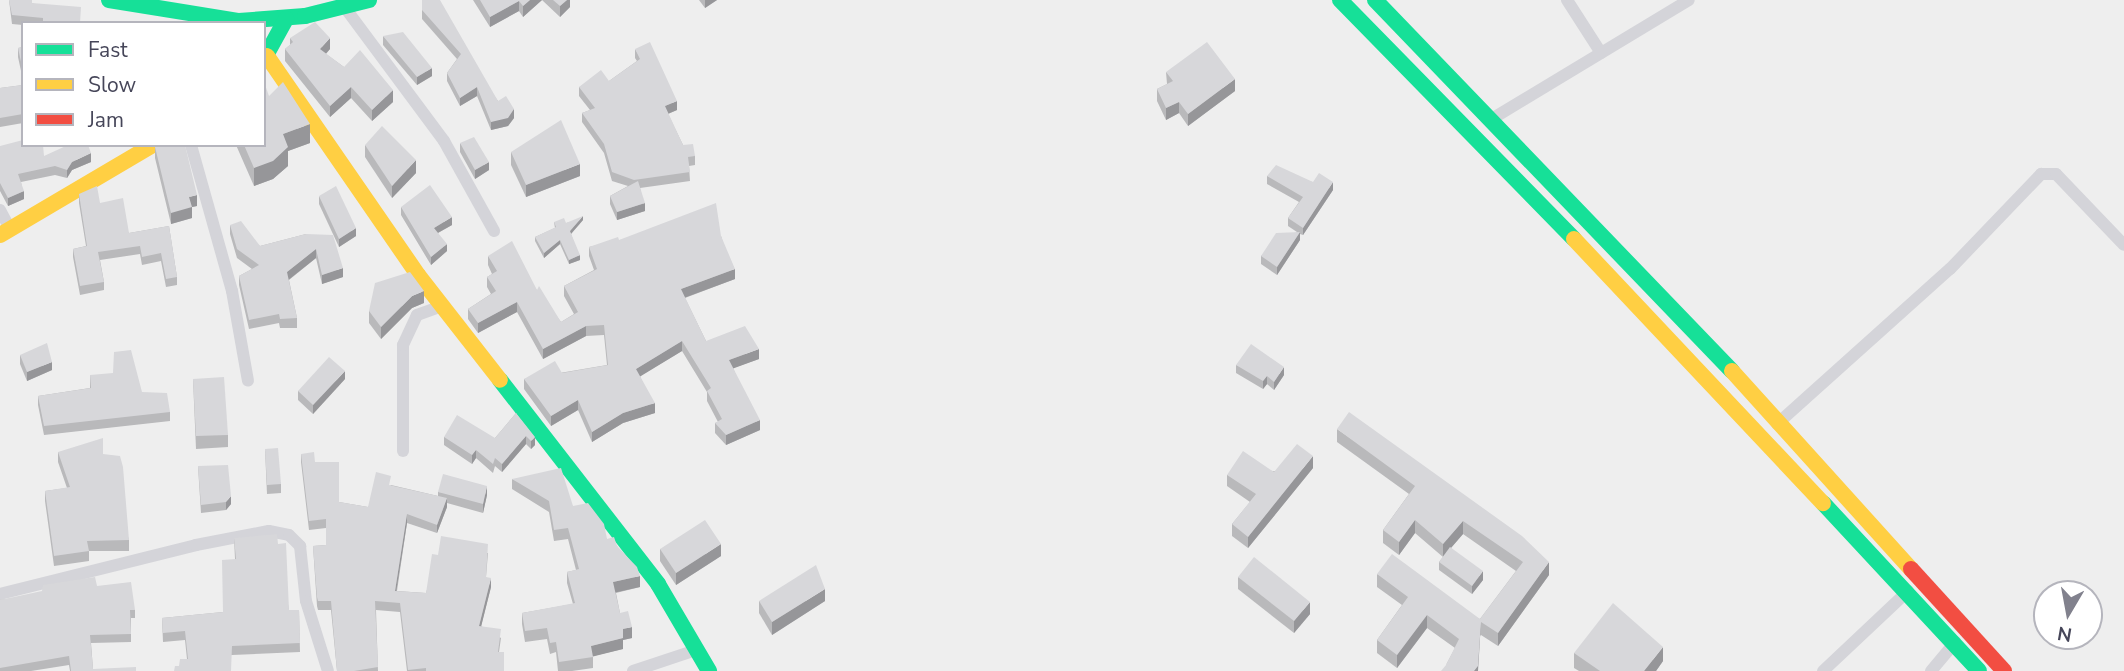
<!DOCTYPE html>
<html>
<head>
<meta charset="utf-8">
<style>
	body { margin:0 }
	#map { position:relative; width:2124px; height:671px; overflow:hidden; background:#eee; font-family:"Nunito Sans",sans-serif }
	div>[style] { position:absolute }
	.street>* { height:12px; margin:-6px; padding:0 6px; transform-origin:6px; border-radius:6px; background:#d4d4d9 }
	.fast>* { height:16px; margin:-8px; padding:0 8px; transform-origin:8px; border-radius:8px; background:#16e098 }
	.slow>* { height:16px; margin:-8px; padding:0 8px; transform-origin:8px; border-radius:8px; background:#ffcf43 }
	.jam>* { height:16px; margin:-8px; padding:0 8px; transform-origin:8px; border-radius:8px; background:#f24e42 }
	.wall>* { inset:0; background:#b9b9bb }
	.shaded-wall>* { inset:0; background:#969699 }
	.building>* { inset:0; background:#d7d7da }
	span { translate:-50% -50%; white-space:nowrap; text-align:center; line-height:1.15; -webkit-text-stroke:5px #fff; paint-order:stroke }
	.legend { position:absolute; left:21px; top:21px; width:245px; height:126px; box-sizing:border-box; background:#fff; border:2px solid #b5b5bd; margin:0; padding:9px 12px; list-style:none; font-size:21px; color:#464659 }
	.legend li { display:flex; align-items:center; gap:14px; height:35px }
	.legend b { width:35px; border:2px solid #b5b5bd }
	.north { position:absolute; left:2033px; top:580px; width:70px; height:70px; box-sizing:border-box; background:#fff; border:2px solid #b5b5bd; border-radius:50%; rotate:190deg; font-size:19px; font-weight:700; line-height:28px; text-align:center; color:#464659 }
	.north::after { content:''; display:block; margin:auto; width:24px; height:32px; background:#81818d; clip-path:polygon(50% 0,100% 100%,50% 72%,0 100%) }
</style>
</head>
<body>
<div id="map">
	<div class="street">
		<i style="left:1567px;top:0;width:63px;rotate:57.3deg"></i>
		<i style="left:346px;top:9px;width:164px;rotate:53.4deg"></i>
		<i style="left:444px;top:141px;width:103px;rotate:60.9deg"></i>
		<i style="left:1490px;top:120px;width:232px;rotate:-31.1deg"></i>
		<i style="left:191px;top:145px;width:152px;rotate:74.3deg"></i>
		<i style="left:232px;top:291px;width:91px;rotate:79.9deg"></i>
		<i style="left:0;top:210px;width:21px;rotate:62deg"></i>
		<i style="left:1777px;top:424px;width:232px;rotate:-41.9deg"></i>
		<i style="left:1950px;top:269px;width:132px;rotate:-46.2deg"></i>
		<i style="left:2041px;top:174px;width:15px"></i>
		<i style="left:2056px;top:174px;width:98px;rotate:46.2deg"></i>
		<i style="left:403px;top:451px;width:106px;rotate:-90deg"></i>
		<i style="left:403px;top:345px;width:33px;rotate:-65deg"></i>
		<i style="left:417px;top:315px;width:27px;rotate:-20deg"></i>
		<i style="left:0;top:594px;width:202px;rotate:-14deg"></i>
		<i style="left:196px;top:545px;width:74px;rotate:-10.9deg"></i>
		<i style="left:269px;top:531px;width:20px;rotate:11deg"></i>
		<i style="left:289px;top:535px;width:16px;rotate:45deg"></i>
		<i style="left:300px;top:546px;width:55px;rotate:83.8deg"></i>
		<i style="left:306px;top:601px;width:73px;rotate:72.6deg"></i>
		<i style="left:633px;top:671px;width:66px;rotate:-18.4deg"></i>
		<i style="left:1823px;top:671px;width:117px;rotate:-43.3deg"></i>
		<i style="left:1931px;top:671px;width:38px;rotate:-50deg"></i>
	</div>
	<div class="fast">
		<i style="left:109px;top:0;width:132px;rotate:9.2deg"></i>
		<i style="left:239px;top:21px;width:66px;rotate:-4.3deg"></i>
		<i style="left:305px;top:16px;width:66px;rotate:-14deg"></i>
		<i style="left:1340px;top:0;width:334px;rotate:45.6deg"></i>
		<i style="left:1375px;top:0;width:515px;rotate:46.1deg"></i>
		<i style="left:264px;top:59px;width:46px;rotate:-61.2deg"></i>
		<i style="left:500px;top:380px;width:258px;rotate:52.2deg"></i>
		<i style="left:658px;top:584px;width:101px;rotate:59.6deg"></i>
		<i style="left:1823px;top:503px;width:229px;rotate:47.1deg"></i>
	</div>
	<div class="slow">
		<i style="left:267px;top:56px;width:266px;rotate:55.4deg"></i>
		<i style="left:418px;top:275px;width:133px;rotate:52deg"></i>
		<i style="left:0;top:235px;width:178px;rotate:-30.5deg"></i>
		<i style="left:1574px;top:239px;width:363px;rotate:46.7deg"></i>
		<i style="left:1732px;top:371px;width:267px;rotate:47.9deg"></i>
	</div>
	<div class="jam">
		<i style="left:1911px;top:569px;width:138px;rotate:47.6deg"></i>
	</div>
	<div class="wall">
		<i style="clip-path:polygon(9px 0,32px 3px,81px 23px,23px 23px,23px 25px,12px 24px)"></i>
		<i style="clip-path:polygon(422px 0,498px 101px,514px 118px,508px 126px,491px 130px,477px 96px,460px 106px,447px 81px,447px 73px,457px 59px,422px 19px)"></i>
		<i style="clip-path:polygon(473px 0,570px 0,570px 7px,560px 17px,542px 0,523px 17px,519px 11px,490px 27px)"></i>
		<i style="clip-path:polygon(699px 0,717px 0,705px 8px)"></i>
		<i style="clip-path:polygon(383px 36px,432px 76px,417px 85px,383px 45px)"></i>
		<i style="clip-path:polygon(290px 38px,330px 49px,326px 54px,344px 67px,393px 102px,372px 121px,351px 98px,330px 117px,285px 61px,285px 49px,290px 45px)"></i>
		<i style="clip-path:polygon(23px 47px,23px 80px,18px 57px,18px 48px)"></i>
		<i style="clip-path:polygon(635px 49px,677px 110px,668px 114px,683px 145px,695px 156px,695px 165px,689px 166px,690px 181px,640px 188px,645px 211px,617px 220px,610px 204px,610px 196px,628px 186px,612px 181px,604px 153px,582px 122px,582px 113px,590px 110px,579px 96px,579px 87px,609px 81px,637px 61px,635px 58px)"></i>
		<i style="clip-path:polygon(1166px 72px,1235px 91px,1188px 126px,1179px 113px,1166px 120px,1157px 101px,1157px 89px,1167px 84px)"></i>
		<i style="clip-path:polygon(23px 85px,23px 123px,0 127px,0 88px)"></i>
		<i style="clip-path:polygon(269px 96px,310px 143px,288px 151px,288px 166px,273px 179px,254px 186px,236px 145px,264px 145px)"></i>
		<i style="clip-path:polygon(460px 143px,489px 170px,475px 179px,460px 152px)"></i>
		<i style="clip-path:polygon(365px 145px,416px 173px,392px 198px,365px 157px)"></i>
		<i style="clip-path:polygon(0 146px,44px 156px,91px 162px,72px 170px,67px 178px,55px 175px,21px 182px,24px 199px,8px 206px,0 191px)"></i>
		<i style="clip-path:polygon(155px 147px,197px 206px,192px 207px,192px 218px,171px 224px,155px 158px)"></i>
		<i style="clip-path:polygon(511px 152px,580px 176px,526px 197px,511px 165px)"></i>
		<i style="clip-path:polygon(1267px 176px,1313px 182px,1333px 190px,1303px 235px,1300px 234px,1300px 240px,1277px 275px,1261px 264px,1261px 256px,1297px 232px,1288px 226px,1288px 218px,1299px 202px,1267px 184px)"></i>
		<i style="clip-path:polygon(79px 194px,100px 203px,129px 233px,169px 226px,177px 277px,177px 285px,166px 287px,161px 261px,142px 265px,140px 254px,100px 260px,104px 282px,104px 290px,80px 295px,73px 257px,73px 249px,86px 246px,79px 203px)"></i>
		<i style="clip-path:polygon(319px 196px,356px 236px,339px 247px,319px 204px)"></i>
		<i style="clip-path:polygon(401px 207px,452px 225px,438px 233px,447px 251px,431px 265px,401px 215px)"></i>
		<i style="clip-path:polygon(583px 220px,571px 234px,580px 260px,569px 264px,560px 244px,544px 258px,535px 241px,535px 237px,555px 228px,554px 222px,566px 223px)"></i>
		<i style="clip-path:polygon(230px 225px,260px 246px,306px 234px,343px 277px,322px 284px,316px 258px,289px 280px,297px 318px,297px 328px,280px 328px,279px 323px,249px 329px,239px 285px,239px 276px,252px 269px,237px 258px,230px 234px)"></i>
		<i style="clip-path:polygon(721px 236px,735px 279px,685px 298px,706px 341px,759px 359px,733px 368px,760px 430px,726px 445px,715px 433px,715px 423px,718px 422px,707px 401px,707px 392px,682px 351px,640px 376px,655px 413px,623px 423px,592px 442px,578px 410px,551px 426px,524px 389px,524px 379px,607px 365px,604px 335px,586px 336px,543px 359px,517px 312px,478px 333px,468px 319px,468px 309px,491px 294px,487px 287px,487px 277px,492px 274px,488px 265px,488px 256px,537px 290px,561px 322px,574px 314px,564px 296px,564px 286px,594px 270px,589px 256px,589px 247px,619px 240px)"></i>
		<i style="clip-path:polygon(424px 303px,412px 308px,381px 339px,369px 323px,369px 311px)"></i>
		<i style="clip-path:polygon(20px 355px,52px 370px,27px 381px,20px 364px)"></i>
		<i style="clip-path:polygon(1236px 365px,1284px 375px,1274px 390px,1267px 384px,1263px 389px,1236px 373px)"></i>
		<i style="clip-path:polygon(90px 375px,170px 412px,170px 421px,44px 435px,38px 405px,38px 396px,90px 388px)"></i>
		<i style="clip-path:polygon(193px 379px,228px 435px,228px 447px,196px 449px)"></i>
		<i style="clip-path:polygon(345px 379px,313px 414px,298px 400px,298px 391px)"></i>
		<i style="clip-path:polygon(516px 413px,535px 445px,531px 449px,526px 444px,502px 472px,495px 466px,493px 473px,476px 458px,472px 464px,444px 445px,444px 437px,495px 438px)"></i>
		<i style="clip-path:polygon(1337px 429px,1549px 575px,1498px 646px,1481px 635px,1446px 665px,1455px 648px,1427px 628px,1397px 668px,1377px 653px,1377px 640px,1402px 605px,1377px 587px,1377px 574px,1480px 619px,1516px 571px,1463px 534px,1451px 548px,1483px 580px,1472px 594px,1439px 570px,1439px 562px,1443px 557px,1415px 533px,1399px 555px,1383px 543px,1383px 530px,1409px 494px,1337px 442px)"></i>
		<i style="clip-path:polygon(265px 449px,281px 484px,281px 493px,267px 494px)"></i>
		<i style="clip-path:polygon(58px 452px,103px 454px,129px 540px,129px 551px,89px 551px,89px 561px,54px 566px,45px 501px,45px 491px,67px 488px,58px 462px)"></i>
		<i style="clip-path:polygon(301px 454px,315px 462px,339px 502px,368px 507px,391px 485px,438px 496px,438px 492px,487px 495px,483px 513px,447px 503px,447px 507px,437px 533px,407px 523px,397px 591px,426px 593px,438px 555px,488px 553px,486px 577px,491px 587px,481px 626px,501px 638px,499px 652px,504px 671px,407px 671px,400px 612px,376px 610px,378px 671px,337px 671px,331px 610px,318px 610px,317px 606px,313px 546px,326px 545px,326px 528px,309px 530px,301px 462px)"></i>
		<i style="clip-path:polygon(198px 466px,231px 504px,226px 510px,201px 513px)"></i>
		<i style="clip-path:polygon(1313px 468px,1248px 548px,1232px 536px,1232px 524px,1250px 502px,1227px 486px,1227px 475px)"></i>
		<i style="clip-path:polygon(512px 479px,573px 506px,607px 539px,617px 546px,640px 587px,616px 593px,620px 613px,632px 638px,623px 640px,623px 649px,593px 656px,593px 668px,572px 671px,558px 671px,556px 652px,550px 654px,547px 639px,525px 642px,522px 624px,522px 613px,573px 604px,567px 583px,567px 572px,576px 570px,568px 539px,554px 541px,549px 512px,512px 489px)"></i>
		<i style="clip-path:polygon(234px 538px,278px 544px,289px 610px,299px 610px,300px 652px,232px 655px,179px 666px,187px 659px,185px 640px,163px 642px,162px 618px,223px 612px,235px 559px)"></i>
		<i style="clip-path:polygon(660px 549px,721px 556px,676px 585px,660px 561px)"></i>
		<i style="clip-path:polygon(1238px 577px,1310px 614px,1294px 633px,1238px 589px)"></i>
		<i style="clip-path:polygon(97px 586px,135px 610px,135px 618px,131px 618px,131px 642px,91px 643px,93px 669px,136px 671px,70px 671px,69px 665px,31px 671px,0 671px,0 600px)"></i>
		<i style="clip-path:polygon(759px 601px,825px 601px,772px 635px,759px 613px)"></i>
		<i style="clip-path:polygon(1574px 653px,1663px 661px,1656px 671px,1579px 671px,1574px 668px)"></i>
	</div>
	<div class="shaded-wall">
		<i style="clip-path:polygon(530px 0,542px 0,523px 17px,523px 6px)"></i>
		<i style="clip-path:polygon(567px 0,570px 0,570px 7px,560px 17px,560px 6px)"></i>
		<i style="clip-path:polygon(705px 0,717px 0,705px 8px)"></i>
		<i style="clip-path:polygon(519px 1px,519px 11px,490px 27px,490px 17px)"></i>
		<i style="clip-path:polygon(330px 38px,330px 49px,320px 60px,320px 49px)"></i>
		<i style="clip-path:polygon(432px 68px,432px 76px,417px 85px,417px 77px)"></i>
		<i style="clip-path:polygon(1235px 79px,1235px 91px,1188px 126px,1188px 114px)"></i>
		<i style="clip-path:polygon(351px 87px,351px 98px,330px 117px,330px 106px)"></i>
		<i style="clip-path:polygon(477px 87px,477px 96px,460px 106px,460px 98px)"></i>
		<i style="clip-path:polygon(393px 90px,393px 102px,372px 121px,372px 110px)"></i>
		<i style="clip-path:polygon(677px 101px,677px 110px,665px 115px,665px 106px)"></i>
		<i style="clip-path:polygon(1179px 102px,1179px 113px,1166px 120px,1166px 108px)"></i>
		<i style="clip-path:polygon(514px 109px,514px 118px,508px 126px,491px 130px,491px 122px)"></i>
		<i style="clip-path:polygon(310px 124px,310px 143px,288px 151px,288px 166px,273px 179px,254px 186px,254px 168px,283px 134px)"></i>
		<i style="clip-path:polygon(91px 153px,91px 162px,72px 170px,67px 178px,67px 170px,72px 162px)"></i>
		<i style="clip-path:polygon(416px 160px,416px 173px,392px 198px,392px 186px)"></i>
		<i style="clip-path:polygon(489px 162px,489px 170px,475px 179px,475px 170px)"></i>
		<i style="clip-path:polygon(580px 164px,580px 176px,526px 197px,526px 185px)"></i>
		<i style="clip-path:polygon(1333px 182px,1333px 190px,1303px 235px,1303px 228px)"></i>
		<i style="clip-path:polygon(24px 191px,24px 199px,8px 206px,8px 198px)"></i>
		<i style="clip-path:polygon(197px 195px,197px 206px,192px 207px,192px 218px,171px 224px,171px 213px,189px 197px)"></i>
		<i style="clip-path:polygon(645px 203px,645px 211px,617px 220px,617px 212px)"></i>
		<i style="clip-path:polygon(583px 216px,583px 220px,570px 235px,570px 231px)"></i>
		<i style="clip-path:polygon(452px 217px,452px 225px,434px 235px,434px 228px)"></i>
		<i style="clip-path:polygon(356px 228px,356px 236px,339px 247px,339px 239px)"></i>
		<i style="clip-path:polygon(1300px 232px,1300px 240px,1277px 275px,1277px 267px)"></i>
		<i style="clip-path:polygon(560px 240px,560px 244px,544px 258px,544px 253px)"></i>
		<i style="clip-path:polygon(447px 244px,447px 251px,431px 265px,431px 257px)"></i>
		<i style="clip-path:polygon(316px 249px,316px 258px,287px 281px,287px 272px)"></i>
		<i style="clip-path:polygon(580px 255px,580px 260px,569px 264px,569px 260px)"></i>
		<i style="clip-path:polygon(343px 268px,343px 277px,322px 284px,322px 275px)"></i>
		<i style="clip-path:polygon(735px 269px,735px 279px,681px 299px,681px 289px)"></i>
		<i style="clip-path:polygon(424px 291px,424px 303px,412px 308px,381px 339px,381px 327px,412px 296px)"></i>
		<i style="clip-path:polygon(517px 302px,517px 312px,478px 333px,478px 323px)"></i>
		<i style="clip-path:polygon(586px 326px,586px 336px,543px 359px,543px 349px)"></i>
		<i style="clip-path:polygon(682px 341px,682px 351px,636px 379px,636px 369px)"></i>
		<i style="clip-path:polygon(759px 349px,759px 359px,729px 370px,729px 360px)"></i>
		<i style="clip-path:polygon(52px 362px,52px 370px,27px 381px,27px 372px)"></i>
		<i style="clip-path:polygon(1284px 367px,1284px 375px,1274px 390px,1274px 382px)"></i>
		<i style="clip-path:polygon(345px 371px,345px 379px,313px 414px,313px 405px)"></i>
		<i style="clip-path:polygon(1267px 376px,1267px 384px,1263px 389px,1263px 381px)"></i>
		<i style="clip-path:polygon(578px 400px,578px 410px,551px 426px,551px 416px)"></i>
		<i style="clip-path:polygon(655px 403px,655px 413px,623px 423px,592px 442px,592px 432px,623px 413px)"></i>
		<i style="clip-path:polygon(760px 420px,760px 430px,726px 445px,726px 435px)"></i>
		<i style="clip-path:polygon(526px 436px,526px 444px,502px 472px,502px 464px)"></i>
		<i style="clip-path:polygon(535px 437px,535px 445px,531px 449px,531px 441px)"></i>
		<i style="clip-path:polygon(476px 450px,476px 458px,472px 464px,472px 455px)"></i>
		<i style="clip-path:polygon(1313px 456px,1313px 468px,1248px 548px,1248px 537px)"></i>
		<i style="clip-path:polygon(487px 486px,487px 495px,483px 513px,483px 504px)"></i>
		<i style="clip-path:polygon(231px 496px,231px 504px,226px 510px,226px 502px)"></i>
		<i style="clip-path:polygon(447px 498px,447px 507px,437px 533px,437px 525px)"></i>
		<i style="clip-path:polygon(407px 514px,407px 523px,395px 599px,395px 591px)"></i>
		<i style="clip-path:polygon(1415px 520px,1415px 533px,1399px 555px,1399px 542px)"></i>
		<i style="clip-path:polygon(1463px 521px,1463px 534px,1443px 557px,1443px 544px)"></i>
		<i style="clip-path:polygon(721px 544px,721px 556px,676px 585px,676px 573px)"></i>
		<i style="clip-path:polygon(1549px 562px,1549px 575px,1498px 646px,1498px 633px)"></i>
		<i style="clip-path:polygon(1483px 571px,1483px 580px,1472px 594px,1472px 586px)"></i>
		<i style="clip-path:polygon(640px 576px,640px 587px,613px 593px,613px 582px)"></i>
		<i style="clip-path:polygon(491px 578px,491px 587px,479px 635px,479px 626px)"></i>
		<i style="clip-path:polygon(825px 589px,825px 601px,772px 635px,772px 622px)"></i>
		<i style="clip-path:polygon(1310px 602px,1310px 614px,1294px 633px,1294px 621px)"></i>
		<i style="clip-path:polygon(1427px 615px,1427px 628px,1397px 668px,1397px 655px)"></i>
		<i style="clip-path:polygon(1481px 622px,1478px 671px,1474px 671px)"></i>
		<i style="clip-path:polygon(632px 627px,632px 638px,623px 640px,623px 629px)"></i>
		<i style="clip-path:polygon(623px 638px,623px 649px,591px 657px,591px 646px)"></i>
		<i style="clip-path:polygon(1663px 647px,1663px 661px,1656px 671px,1644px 671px)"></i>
	</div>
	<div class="building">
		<i style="clip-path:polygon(9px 0,32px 0,32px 3px,81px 7px,80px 23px,43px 23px,43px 18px,12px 15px)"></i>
		<i style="clip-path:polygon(422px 0,440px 0,498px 101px,506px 96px,514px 109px,508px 118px,491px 122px,477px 87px,460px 98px,447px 73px,461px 54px,422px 10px)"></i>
		<i style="clip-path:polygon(480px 0,530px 0,523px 6px,519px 1px,490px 17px)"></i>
		<i style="clip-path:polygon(553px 0,567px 0,560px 6px)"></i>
		<i style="clip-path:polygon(315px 22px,330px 38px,320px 49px,344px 67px,360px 50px,393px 90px,372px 110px,351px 87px,330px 106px,285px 49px,293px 42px,290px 38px)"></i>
		<i style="clip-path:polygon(403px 32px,432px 68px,417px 77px,383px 36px)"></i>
		<i style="clip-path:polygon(650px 42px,677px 101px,665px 106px,683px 145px,693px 144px,695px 156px,688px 157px,690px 172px,634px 180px,612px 172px,604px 144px,582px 113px,595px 108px,579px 87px,601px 70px,609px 81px,640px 59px,635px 49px)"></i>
		<i style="clip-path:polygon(1207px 42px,1235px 79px,1188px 114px,1179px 102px,1166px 108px,1157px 89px,1173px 81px,1166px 72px)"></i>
		<i style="clip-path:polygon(23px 47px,23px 71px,18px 48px)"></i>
		<i style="clip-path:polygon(264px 82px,269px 96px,283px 82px,310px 124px,283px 134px,288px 147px,273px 161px,254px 168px,244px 145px,264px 145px)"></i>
		<i style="clip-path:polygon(23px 85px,23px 114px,0 118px,0 88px)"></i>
		<i style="clip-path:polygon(561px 120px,580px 164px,526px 185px,511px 152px)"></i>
		<i style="clip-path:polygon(382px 126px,416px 160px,392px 186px,365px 145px)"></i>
		<i style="clip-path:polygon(474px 137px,489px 162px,475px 170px,460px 143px)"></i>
		<i style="clip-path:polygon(23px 140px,23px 145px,43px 145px,44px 156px,68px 145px,88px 145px,91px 153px,72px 162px,67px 170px,55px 166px,18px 174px,24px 191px,8px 198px,0 183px,0 146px)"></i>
		<i style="clip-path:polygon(157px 145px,185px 145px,197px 195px,189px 197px,192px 207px,171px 213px,155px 147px)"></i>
		<i style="clip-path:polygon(1276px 165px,1313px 182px,1319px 173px,1333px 182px,1303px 228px,1288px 218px,1303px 197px,1267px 176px)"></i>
		<i style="clip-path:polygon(638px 181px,645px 203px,617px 212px,610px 196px)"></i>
		<i style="clip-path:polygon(430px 185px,452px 217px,434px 228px,447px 244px,431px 257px,401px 207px)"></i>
		<i style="clip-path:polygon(97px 186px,100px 203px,123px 198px,129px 233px,169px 226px,177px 277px,166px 279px,161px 253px,142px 257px,140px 246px,98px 252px,104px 282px,80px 286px,73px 249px,87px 246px,79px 194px)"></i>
		<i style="clip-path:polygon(336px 186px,356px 228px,339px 239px,319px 196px)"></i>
		<i style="clip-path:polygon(716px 203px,721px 236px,735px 269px,681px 289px,706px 341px,745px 326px,759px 349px,729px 360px,760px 420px,726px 435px,715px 423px,722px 419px,707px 391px,711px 388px,682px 341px,636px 369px,655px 403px,623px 413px,592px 432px,578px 400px,551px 416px,524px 379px,555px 361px,562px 373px,608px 365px,604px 325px,586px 326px,543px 349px,517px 302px,478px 323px,468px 309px,496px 291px,487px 277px,497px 271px,488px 256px,512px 241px,537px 290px,539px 286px,561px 322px,578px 312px,564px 286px,597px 269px,589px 247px,618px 237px,619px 240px)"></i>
		<i style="clip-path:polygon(583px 216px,570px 231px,580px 255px,569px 260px,560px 240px,544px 253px,535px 237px,556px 227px,554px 222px,564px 218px,566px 223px)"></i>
		<i style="clip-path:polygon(241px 221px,260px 246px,306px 234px,333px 235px,343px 268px,322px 275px,316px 249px,287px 272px,297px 318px,280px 319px,279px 314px,249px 320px,239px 276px,259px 265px,237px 249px,230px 225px)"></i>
		<i style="clip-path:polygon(1300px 232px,1277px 267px,1261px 256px,1276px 233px)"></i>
		<i style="clip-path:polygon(410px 272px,424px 291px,412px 296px,381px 327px,369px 311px,375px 283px)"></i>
		<i style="clip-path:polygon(47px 343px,52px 362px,27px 372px,20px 355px)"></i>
		<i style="clip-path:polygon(1251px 344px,1284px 367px,1274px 382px,1267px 376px,1263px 381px,1236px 365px)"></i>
		<i style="clip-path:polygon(131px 350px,142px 392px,167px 393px,170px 412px,44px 426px,38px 396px,91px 388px,90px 375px,113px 373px,114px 352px)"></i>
		<i style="clip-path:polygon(329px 357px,345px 371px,313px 405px,298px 391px)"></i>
		<i style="clip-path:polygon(224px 377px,228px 435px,196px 436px,193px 379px)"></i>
		<i style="clip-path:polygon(1349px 412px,1522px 536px,1549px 562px,1498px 633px,1481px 622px,1478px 666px,1474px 671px,1441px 671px,1446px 665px,1459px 639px,1427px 615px,1397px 655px,1377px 640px,1408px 597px,1377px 574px,1392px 554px,1480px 619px,1523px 562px,1463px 521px,1443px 544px,1415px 520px,1399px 542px,1383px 530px,1415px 486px,1337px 429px)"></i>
		<i style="clip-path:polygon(516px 413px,535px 437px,531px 441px,526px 436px,502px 464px,495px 458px,493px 464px,476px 450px,472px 455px,444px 437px,457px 415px,495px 438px)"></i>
		<i style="clip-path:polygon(103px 438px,103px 454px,120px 456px,123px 467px,129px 540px,87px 541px,89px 551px,54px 556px,45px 491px,70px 487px,58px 452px)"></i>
		<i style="clip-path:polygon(1297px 444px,1313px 456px,1248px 537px,1232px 524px,1256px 494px,1227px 475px,1243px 451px,1274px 472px)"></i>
		<i style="clip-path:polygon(278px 448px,281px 484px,267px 485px,265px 449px)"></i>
		<i style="clip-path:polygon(314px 452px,315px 462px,339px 462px,339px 502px,368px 507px,376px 472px,391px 476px,389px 485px,447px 498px,437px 525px,407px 514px,395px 591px,426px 593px,432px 554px,438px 555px,441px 536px,488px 544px,486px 577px,491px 578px,479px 626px,501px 629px,498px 652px,504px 652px,504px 671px,426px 671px,426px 668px,408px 670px,400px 603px,375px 601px,378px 667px,354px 671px,337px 671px,331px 601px,318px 601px,317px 597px,313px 546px,326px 545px,326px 519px,309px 521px,301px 454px)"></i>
		<i style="clip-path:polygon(228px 465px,231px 496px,226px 502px,201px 505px,198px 466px)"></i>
		<i style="clip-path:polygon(561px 468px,573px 506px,588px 503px,604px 524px,607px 539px,614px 537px,617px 546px,637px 567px,640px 576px,613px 582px,620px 613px,628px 611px,632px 627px,623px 629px,623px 638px,591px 646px,593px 657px,559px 662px,556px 642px,550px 643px,547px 628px,525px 631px,522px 613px,575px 603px,567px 572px,579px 569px,568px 528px,554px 530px,549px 501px,512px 479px)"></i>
		<i style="clip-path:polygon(443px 474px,487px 486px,483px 504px,438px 492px)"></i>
		<i style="clip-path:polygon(705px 520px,721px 544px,676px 573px,660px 549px)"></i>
		<i style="clip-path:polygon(277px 534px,278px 544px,286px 543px,289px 610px,299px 610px,300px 643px,232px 646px,231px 671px,174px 671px,175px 666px,179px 666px,180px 659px,188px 659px,185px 631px,163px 633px,162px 618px,223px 612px,222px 560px,236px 559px,234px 538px)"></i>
		<i style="clip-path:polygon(1450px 547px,1483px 571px,1472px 586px,1439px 562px)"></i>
		<i style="clip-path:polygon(1254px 557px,1310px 602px,1294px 621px,1238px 577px)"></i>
		<i style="clip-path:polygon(816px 565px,825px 589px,772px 622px,759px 601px)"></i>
		<i style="clip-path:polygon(95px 577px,97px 586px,131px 582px,135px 610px,130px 610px,131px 634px,90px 635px,93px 669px,136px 667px,136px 671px,71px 671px,69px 656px,0 668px,0 600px,42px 591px,43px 585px)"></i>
		<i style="clip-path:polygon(1613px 603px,1663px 647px,1644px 671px,1600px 671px,1574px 653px)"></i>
	</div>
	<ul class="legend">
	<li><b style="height:9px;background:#16e098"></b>Fast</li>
	<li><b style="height:9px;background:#ffcf43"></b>Slow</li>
	<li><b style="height:9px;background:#f24e42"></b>Jam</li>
	</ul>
	<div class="north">N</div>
</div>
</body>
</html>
